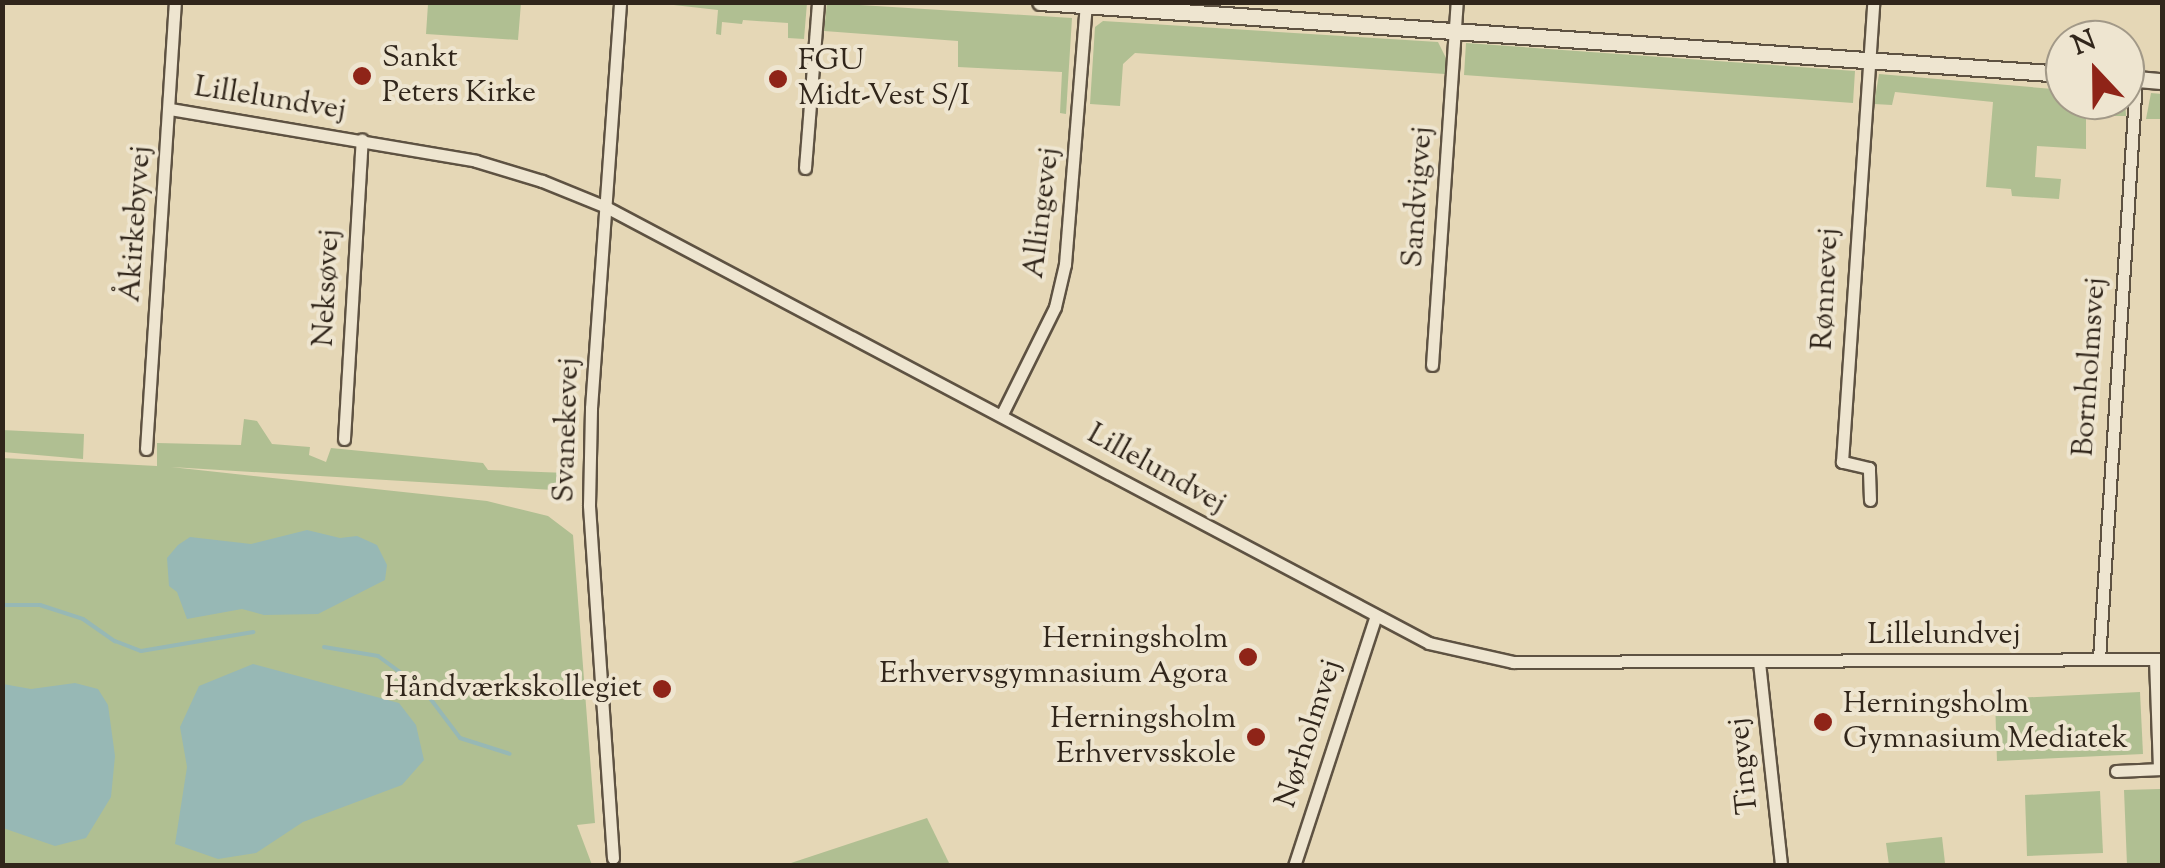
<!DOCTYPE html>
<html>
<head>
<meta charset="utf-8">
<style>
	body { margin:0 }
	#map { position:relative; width:2165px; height:868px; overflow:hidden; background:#e5d7b6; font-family:"Sorts Mill Goudy",serif }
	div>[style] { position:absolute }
	.green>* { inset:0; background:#b0bf92 }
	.water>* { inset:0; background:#97b8b5 }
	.stream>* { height:4px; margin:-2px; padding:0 2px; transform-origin:2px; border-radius:2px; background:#97b8b5 }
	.roads { filter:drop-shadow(2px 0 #5e5242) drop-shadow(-2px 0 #5e5242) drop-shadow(0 2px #5e5242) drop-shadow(0 -2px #5e5242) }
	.street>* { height:11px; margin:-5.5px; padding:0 5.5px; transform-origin:5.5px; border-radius:5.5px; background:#eee5d0 }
	.secondary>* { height:15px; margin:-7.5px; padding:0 7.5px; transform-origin:7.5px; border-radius:7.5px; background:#eee5d0 }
	.dots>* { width:28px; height:28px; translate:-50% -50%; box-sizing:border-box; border:5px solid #eee5d0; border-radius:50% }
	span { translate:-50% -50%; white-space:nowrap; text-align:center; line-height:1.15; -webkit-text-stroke:8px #eee5d0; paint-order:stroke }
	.poi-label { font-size:30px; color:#31261b }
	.left { translate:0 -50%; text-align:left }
	.right { translate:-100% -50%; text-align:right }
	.street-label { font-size:30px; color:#31261b }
	.frame { position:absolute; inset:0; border:5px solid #31261b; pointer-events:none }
	.north { position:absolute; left:2045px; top:20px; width:100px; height:100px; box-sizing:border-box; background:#eee5d0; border:2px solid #a29988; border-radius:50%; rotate:338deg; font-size:28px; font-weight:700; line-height:40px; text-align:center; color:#31261b }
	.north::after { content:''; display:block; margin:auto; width:35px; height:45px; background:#8f2418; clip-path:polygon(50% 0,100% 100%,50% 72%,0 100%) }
</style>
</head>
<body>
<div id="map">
	<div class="green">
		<i style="clip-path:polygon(421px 3px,521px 3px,518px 40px,426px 34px,428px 4px)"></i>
		<i style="clip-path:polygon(656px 3px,807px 3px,804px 39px,788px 38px,788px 23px,743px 20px,742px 24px,722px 22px,721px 35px,716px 34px,718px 10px)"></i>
		<i style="clip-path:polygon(827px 3px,1072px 18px,1066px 114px,1060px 113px,1062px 72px,958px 67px,958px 41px,824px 31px)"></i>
		<i style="clip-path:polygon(1103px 21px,1438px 42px,1446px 58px,1445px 74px,1135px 53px,1123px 64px,1120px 106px,1090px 104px,1095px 27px)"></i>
		<i style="clip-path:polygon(1466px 43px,1855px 71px,1853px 103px,1464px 75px)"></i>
		<i style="clip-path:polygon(1879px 74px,2065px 90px,2065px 100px,2125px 100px,2126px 116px,2086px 116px,2086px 149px,2037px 146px,2035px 177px,2061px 179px,2059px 199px,2012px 196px,2011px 189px,1986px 187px,1993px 102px,1895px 92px,1892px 105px,1874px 104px)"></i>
		<i style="clip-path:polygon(2151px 93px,2162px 94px,2160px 119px,2146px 119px)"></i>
		<i style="clip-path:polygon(244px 419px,257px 421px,272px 444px,310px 447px,309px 455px,326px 462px,331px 448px,483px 463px,488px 470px,567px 473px,569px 491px,171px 467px,487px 501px,548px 516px,573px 535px,595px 823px,577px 825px,592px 865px,3px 865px,2px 458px,157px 466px,157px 443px,241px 445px)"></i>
		<i style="clip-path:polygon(2px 430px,84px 434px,83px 459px,3px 452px)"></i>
		<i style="clip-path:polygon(2140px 692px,2143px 754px,1997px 761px,1995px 699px)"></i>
		<i style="clip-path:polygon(2160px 789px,2162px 865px,2127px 865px,2124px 790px)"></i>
		<i style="clip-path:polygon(2100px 791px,2103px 853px,2027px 856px,2025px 795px)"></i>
		<i style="clip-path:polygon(927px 818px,950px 865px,785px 865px)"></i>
		<i style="clip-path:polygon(1942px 837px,1945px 863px,1889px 865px,1886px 843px)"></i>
	</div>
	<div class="water">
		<i style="clip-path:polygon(307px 530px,340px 538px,357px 536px,377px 545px,387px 565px,385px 580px,318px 614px,264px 615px,242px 609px,187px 619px,177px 592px,169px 586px,167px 558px,178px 545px,190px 537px,251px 544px)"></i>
		<i style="clip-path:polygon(253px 664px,399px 703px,416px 725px,424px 760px,402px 785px,303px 822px,256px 853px,218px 859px,175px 844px,187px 767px,180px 727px,199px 686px)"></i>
		<i style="clip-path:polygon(75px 683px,98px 689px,108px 705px,115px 756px,111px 797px,86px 838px,55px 846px,3px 828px,3px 684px,31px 689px)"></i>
	</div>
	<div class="stream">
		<i style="left:2px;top:605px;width:38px"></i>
		<i style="left:40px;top:605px;width:45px;rotate:18deg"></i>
		<i style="left:83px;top:619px;width:39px;rotate:35deg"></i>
		<i style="left:115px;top:641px;width:28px;rotate:21deg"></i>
		<i style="left:141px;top:651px;width:114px;rotate:-9.6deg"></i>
		<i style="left:324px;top:647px;width:55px;rotate:9.5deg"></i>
		<i style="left:378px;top:656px;width:56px;rotate:36.3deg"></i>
		<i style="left:423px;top:689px;width:61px;rotate:52.9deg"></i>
		<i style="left:460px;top:738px;width:52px;rotate:17.7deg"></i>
	</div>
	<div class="roads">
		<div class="street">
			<i style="left:170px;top:109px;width:310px;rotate:9.6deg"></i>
			<i style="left:476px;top:161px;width:69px;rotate:16.9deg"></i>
			<i style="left:542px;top:181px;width:69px;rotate:22.1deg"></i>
			<i style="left:606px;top:207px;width:931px;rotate:27.91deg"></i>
			<i style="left:1429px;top:643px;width:86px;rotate:12.7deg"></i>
			<i style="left:1513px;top:662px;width:649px;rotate:-0.26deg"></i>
			<i style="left:805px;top:168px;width:167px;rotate:-85.5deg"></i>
			<i style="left:1432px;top:365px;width:364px;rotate:-86.1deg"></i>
			<i style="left:1002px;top:414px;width:119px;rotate:-63.6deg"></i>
			<i style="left:1055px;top:307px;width:44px;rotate:-76.9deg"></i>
			<i style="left:1065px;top:264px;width:263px;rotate:-85.4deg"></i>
			<i style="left:344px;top:439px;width:300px;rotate:-86.6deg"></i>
			<i style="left:146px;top:449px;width:448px;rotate:-86.3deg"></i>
			<i style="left:1870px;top:500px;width:32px;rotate:-92deg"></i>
			<i style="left:1869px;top:468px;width:28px;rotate:-167deg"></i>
			<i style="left:1842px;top:462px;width:461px;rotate:-86.1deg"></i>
			<i style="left:2099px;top:659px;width:581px;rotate:-86.35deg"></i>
			<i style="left:2155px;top:659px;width:110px;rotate:87.9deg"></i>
			<i style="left:1759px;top:662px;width:205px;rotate:83.8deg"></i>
			<i style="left:2116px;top:771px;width:46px;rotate:-2.5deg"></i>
			<i style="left:613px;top:858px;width:354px;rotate:-93.9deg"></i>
			<i style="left:589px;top:505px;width:97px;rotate:-88.8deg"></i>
			<i style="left:591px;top:408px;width:407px;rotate:-85.9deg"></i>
			<i style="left:1294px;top:866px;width:261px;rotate:-71.9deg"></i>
		</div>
		<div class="secondary">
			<i style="left:1040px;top:2px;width:1028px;rotate:4.02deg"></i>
			<i style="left:2125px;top:78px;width:37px;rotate:5deg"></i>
		</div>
	</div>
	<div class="dots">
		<i style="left:362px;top:76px;background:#8f2418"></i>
		<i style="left:778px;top:79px;background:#8f2418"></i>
		<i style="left:1248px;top:657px;background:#8f2418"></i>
		<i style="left:662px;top:689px;background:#8f2418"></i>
		<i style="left:1823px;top:722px;background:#8f2418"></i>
		<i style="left:1256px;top:737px;background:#8f2418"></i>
	</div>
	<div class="poi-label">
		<span class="left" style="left:382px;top:76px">Sankt<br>Peters Kirke</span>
		<span class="left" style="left:798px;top:79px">FGU<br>Midt-Vest S/I</span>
		<span class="right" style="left:1228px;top:657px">Herningsholm<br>Erhvervsgymnasium Agora</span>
		<span class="right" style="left:642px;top:689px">Håndværkskollegiet</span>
		<span class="left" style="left:1843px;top:722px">Herningsholm<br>Gymnasium Mediatek</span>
		<span class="right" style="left:1236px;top:737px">Herningsholm<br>Erhvervsskole</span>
	</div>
	<div class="street-label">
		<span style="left:270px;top:100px;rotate:9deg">Lillelundvej</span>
		<span style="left:1419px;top:197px;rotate:-86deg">Sandvigvej</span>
		<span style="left:1043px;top:213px;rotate:-83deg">Allingevej</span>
		<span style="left:137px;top:224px;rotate:-86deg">Åkirkebyvej</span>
		<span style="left:328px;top:288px;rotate:-87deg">Neksøvej</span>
		<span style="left:1827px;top:289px;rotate:-87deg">Rønnevej</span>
		<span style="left:2091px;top:367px;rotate:-86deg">Bornholmsvej</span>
		<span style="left:568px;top:430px;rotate:-88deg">Svanekevej</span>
		<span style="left:1156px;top:470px;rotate:29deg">Lillelundvej</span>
		<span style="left:1944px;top:636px">Lillelundvej</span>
		<span style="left:1310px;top:734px;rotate:-72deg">Nørholmvej</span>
		<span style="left:1745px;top:766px;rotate:-96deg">Tingvej</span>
	</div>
	<div class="frame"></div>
	<div class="north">N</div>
</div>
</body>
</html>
